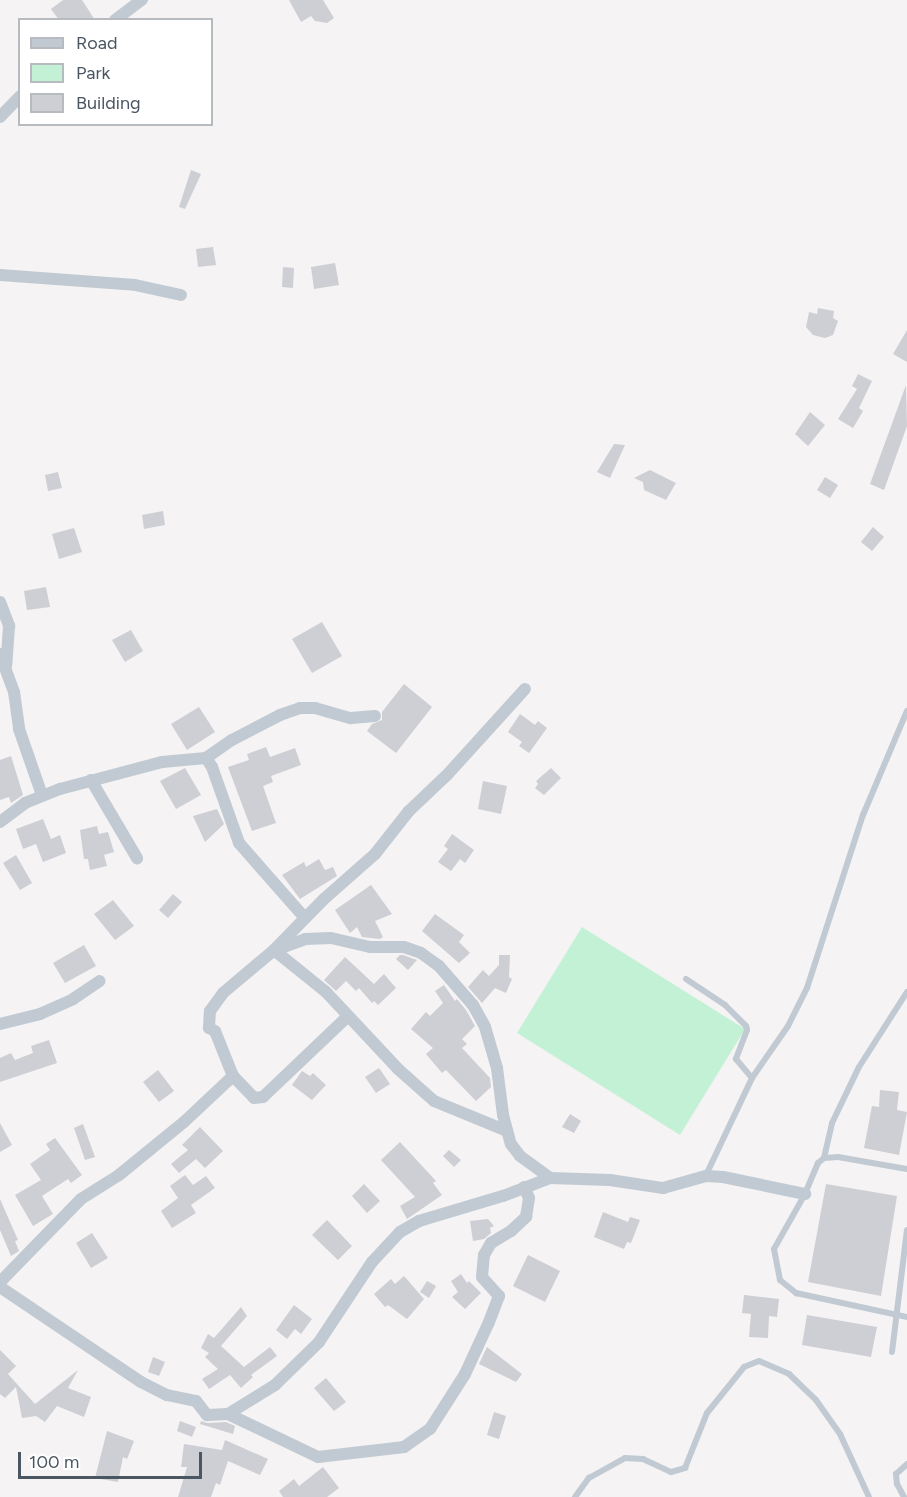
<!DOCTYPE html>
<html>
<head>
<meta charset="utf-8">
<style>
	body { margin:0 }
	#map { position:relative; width:907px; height:1497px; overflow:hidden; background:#f5f3f3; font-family:Figtree,sans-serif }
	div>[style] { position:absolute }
	.green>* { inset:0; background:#c3f1d5 }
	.building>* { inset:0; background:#cdcfd5 }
	.lane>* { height:6px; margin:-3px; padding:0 3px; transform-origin:3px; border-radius:3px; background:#c1cad2 }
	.street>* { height:12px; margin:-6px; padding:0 6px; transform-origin:6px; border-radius:6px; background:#c1cad2 }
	span { translate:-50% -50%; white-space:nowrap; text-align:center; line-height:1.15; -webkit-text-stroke:4.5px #fff; paint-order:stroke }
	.legend { position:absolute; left:18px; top:18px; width:195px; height:108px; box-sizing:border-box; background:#fff; border:2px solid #b7bbc0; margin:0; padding:8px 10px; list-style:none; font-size:18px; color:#4a5661 }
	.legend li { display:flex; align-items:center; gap:12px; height:30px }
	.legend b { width:30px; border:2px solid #b7bbc0 }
	.scale { position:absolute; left:18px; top:1452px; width:184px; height:27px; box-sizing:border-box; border:3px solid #4a5661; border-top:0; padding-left:8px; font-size:18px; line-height:21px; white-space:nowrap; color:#4a5661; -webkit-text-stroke:4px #fff; paint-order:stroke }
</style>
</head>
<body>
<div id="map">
	<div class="green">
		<i style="clip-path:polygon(582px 927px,745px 1029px,680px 1135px,517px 1033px)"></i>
	</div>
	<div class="building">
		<i style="clip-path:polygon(63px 0,82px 0,95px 20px,59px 20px,51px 9px)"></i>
		<i style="clip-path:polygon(289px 0,323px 0,334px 18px,327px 23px,315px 21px,311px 16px,301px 22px)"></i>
		<i style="clip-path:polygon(191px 170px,201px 174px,185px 209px,179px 207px)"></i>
		<i style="clip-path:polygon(213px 247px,216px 265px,198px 267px,196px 249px)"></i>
		<i style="clip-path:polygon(335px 263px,339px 285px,314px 289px,311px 267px)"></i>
		<i style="clip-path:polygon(283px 267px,294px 268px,293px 288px,282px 287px)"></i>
		<i style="clip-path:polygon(818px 308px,834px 311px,833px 318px,838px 321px,833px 335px,825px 338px,813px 335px,806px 327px,809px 312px,817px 314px)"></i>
		<i style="clip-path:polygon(907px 330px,907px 362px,893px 354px)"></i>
		<i style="clip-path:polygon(858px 374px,872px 381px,859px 408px,863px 411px,853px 428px,838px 419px,857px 389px,852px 386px)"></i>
		<i style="clip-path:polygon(906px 385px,907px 426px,884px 490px,870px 484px)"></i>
		<i style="clip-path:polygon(810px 412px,825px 425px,808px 446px,795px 434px)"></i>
		<i style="clip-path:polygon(614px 444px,625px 445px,610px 478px,597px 472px)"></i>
		<i style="clip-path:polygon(650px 470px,676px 483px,666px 500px,644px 490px,643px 482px,634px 478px)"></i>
		<i style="clip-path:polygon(58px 472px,62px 488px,48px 491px,45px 475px)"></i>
		<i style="clip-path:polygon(825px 477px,838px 485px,830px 498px,817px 490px)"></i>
		<i style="clip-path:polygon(163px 511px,165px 525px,144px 529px,142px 515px)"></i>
		<i style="clip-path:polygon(873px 527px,884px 537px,872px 551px,861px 542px)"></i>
		<i style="clip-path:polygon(74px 528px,82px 552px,59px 559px,52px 534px)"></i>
		<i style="clip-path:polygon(46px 587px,50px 607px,27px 610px,24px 591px)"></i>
		<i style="clip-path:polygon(322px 622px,342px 656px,312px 673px,292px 639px)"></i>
		<i style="clip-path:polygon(131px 630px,143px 651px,125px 662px,112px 640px)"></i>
		<i style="clip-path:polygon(404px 684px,432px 707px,396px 753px,367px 731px,372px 724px,382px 720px,382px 712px)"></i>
		<i style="clip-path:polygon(199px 707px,215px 732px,187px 750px,171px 724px)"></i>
		<i style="clip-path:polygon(520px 714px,535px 725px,538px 721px,547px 728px,529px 753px,519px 746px,522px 742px,508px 732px)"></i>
		<i style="clip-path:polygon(266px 747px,270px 757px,295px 748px,301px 765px,271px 776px,273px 782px,263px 786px,276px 823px,252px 831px,228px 767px,249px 760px,247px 754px)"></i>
		<i style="clip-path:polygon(11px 756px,23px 795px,11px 803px,9px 797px,0 800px,0 760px)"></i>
		<i style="clip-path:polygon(185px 768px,201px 795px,176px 809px,160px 781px)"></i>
		<i style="clip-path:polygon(551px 768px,561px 778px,544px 795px,535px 788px,538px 784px,536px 781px)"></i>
		<i style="clip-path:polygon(483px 781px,507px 786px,501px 814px,478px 809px)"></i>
		<i style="clip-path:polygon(217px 809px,224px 824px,205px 842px,193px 816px)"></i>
		<i style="clip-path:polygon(43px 819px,51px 839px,60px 835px,66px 853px,43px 862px,36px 844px,23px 849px,16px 829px)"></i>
		<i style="clip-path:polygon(97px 826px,99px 834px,108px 832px,114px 852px,104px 855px,107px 866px,90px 870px,88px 859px,84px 859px,80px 830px)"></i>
		<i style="clip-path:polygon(452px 834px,474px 850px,465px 863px,460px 859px,451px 871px,438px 862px,448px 849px,444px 846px)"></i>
		<i style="clip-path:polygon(16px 855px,32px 883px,20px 890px,3px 863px)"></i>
		<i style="clip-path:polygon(319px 859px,325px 870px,333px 867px,337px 876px,300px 899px,282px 875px,304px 862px,306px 867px)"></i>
		<i style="clip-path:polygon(371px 885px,392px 914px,375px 921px,383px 937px,380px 939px,362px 937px,357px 927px,350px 933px,335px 910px)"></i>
		<i style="clip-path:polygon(173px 894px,182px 902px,168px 918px,159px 910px)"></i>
		<i style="clip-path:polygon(113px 900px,134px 926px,115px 940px,94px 914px)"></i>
		<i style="clip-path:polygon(435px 914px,464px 935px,459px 942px,470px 953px,459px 963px,422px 931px)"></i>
		<i style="clip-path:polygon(84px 945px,96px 966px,65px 983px,53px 963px)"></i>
		<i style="clip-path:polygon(400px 955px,403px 955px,417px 960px,408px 970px,396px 959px)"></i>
		<i style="clip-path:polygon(499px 955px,510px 955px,509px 977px,512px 979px,506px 993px,495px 988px,482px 1003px,468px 987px,483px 970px,489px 976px,499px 965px)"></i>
		<i style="clip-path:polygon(345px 957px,374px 984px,384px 974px,396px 988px,378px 1005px,374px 1001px,372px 1003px,359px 988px,356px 991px,346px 981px,336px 991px,324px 980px)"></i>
		<i style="clip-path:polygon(444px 985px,455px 1001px,457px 999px,466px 1010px,475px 1026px,462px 1039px,467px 1044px,462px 1048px,490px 1078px,491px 1087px,476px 1101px,446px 1070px,442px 1073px,426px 1054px,433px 1048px,411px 1029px,426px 1012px,430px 1016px,443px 1003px,435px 991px)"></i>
		<i style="clip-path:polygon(49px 1040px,57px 1063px,0 1082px,0 1058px,11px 1053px,15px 1060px,33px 1053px,31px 1046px)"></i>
		<i style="clip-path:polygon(379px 1068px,390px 1084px,376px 1093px,365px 1077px)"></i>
		<i style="clip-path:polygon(158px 1070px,174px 1091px,159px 1102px,143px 1082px)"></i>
		<i style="clip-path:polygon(302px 1071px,310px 1076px,313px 1073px,326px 1085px,312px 1100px,292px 1085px)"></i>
		<i style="clip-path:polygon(880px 1090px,899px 1092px,897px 1110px,907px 1112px,899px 1155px,864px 1148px,872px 1106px,879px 1107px)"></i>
		<i style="clip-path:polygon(570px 1114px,581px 1121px,574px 1133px,562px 1127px)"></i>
		<i style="clip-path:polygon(0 1123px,12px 1145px,0 1152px)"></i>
		<i style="clip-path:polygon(83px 1124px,95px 1157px,85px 1160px,74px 1128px)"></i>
		<i style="clip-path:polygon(200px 1127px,223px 1151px,205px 1168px,196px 1159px,179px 1173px,171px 1164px,188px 1150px,182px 1145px)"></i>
		<i style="clip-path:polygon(55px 1138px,82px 1175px,71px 1183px,68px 1179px,42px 1196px,53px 1214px,33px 1226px,15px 1195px,41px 1180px,30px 1164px,50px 1150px,46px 1144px)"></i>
		<i style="clip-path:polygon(400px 1142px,436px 1181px,433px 1183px,442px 1195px,407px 1219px,400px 1206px,415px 1197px,381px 1160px)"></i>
		<i style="clip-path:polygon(449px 1150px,461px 1160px,454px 1167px,443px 1156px)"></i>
		<i style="clip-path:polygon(185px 1175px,193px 1185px,206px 1176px,215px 1188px,191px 1205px,196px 1213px,172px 1228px,161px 1211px,178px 1198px,170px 1186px)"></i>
		<i style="clip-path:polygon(364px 1184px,380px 1201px,367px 1213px,352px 1196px)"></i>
		<i style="clip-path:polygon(826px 1184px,897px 1196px,881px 1296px,808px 1282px)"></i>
		<i style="clip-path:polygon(0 1199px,18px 1240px,15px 1241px,19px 1251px,11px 1256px,0 1230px)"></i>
		<i style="clip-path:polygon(603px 1212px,628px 1222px,630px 1217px,640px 1220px,631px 1243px,627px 1242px,624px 1249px,594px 1237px)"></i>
		<i style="clip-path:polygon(488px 1219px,494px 1226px,490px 1228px,491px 1233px,484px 1239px,473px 1241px,470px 1221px)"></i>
		<i style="clip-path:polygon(327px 1220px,352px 1246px,338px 1260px,312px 1235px)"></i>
		<i style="clip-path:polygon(92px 1233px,108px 1258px,91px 1268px,76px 1243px)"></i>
		<i style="clip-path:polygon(528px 1255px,560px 1271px,545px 1302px,513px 1286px)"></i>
		<i style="clip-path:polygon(461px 1274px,467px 1283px,469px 1281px,481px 1293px,465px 1309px,452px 1297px,458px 1292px,451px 1281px)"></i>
		<i style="clip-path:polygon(404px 1276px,424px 1299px,407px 1319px,388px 1305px,385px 1307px,374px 1294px,391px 1279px,395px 1284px)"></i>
		<i style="clip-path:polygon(427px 1281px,436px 1286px,429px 1298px,420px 1292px)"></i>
		<i style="clip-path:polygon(744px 1295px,779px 1299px,777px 1317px,769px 1316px,768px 1338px,749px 1337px,751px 1314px,742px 1313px)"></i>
		<i style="clip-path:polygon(294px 1305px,312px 1319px,301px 1334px,295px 1329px,287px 1339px,276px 1330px)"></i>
		<i style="clip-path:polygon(241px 1307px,247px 1316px,221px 1346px,244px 1367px,270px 1347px,277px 1356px,251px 1375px,253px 1377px,241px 1388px,230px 1375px,209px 1389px,202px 1379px,218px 1369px,205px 1357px,209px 1353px,201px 1348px,208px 1334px,214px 1338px)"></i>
		<i style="clip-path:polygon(807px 1315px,877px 1327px,871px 1357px,802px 1345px)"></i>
		<i style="clip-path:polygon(487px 1347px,522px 1374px,516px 1382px,479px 1364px)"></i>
		<i style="clip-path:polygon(0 1350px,16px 1366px,8px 1374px,35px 1404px,78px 1370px,68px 1388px,91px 1397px,84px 1417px,57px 1406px,45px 1422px,36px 1416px,22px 1418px,16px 1387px,5px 1398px,0 1394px)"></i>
		<i style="clip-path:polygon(153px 1357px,165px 1362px,159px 1376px,148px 1372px)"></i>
		<i style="clip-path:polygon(326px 1378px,346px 1402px,334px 1411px,314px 1388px)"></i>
		<i style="clip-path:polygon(494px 1412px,506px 1416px,499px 1439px,487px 1435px)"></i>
		<i style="clip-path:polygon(180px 1421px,196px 1427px,192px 1437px,177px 1431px)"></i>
		<i style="clip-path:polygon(201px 1421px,207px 1423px,226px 1422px,235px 1426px,233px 1434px,200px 1424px)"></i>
		<i style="clip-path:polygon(107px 1431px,134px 1441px,127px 1459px,123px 1457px,118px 1482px,95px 1478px)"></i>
		<i style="clip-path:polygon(225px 1440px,268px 1459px,260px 1475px,228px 1461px,220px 1485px,216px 1483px,211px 1497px,178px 1497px,187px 1467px,181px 1467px,184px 1444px,222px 1450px)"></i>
		<i style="clip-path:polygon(323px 1467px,339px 1488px,327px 1497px,283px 1497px,279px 1491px,294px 1479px,299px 1486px)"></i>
	</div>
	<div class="lane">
		<i style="left:686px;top:979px;width:47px;rotate:33.7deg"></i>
		<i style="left:725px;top:1005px;width:30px;rotate:45deg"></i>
		<i style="left:746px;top:1026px;width:4px;rotate:76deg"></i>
		<i style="left:747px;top:1030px;width:31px;rotate:111deg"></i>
		<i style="left:736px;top:1059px;width:25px;rotate:50deg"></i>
		<i style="left:824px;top:1158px;width:36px;rotate:-77deg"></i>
		<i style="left:832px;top:1123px;width:62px;rotate:-64.3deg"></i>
		<i style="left:859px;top:1067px;width:89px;rotate:-57.4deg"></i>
		<i style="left:907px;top:1169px;width:70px;rotate:-170.1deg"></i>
		<i style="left:838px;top:1157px;width:14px;rotate:176deg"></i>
		<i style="left:824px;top:1158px;width:8px;rotate:140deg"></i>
		<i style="left:818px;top:1163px;width:34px;rotate:113deg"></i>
		<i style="left:805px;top:1194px;width:63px;rotate:119.4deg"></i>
		<i style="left:774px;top:1249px;width:32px;rotate:79deg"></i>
		<i style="left:780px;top:1280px;width:21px;rotate:39deg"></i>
		<i style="left:796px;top:1293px;width:114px;rotate:12.2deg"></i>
		<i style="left:706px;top:1175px;width:107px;rotate:-64.6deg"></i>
		<i style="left:752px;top:1078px;width:63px;rotate:-55.3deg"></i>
		<i style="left:788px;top:1026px;width:42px;rotate:-63.4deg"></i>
		<i style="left:807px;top:988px;width:182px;rotate:-72.1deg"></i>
		<i style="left:863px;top:815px;width:113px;rotate:-67.1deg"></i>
		<i style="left:892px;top:1352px;width:123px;rotate:-83deg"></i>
		<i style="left:575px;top:1497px;width:24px;rotate:-54deg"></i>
		<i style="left:589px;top:1478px;width:41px;rotate:-29.1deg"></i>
		<i style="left:625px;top:1458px;width:18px;rotate:3deg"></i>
		<i style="left:643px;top:1459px;width:31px;rotate:25deg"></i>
		<i style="left:671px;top:1472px;width:15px;rotate:-16deg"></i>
		<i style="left:685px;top:1468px;width:59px;rotate:-68.2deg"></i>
		<i style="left:707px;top:1413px;width:59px;rotate:-51.2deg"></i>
		<i style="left:744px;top:1367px;width:16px;rotate:-22deg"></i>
		<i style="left:759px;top:1361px;width:33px;rotate:23deg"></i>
		<i style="left:789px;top:1374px;width:37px;rotate:44deg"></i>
		<i style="left:816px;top:1400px;width:42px;rotate:54.8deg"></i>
		<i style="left:840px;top:1434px;width:69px;rotate:65.3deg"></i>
		<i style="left:904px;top:1497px;width:15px;rotate:-118deg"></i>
		<i style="left:897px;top:1484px;width:10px;rotate:-96deg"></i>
		<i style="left:896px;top:1474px;width:15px;rotate:-42deg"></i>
	</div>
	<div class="street">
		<i style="left:115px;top:20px;width:34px;rotate:-37deg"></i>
		<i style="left:0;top:117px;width:29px;rotate:-46deg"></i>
		<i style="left:0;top:275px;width:135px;rotate:4.2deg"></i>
		<i style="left:135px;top:285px;width:47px;rotate:12.3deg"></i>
		<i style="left:0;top:602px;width:26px;rotate:69deg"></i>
		<i style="left:9px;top:626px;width:39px;rotate:94deg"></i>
		<i style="left:0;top:654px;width:40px;rotate:69.8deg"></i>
		<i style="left:14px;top:692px;width:37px;rotate:82deg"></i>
		<i style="left:19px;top:729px;width:70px;rotate:70.8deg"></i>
		<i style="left:206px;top:758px;width:32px;rotate:-35deg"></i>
		<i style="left:232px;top:740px;width:54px;rotate:-27.5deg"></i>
		<i style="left:280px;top:715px;width:21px;rotate:-19deg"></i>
		<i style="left:300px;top:708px;width:15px"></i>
		<i style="left:315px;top:708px;width:37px;rotate:16deg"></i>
		<i style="left:351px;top:718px;width:24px;rotate:-5deg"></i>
		<i style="left:91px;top:780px;width:91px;rotate:59.5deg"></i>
		<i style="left:0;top:822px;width:31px;rotate:-37deg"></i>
		<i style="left:25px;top:803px;width:38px;rotate:-22deg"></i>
		<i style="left:60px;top:789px;width:106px;rotate:-14.8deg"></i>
		<i style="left:162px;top:762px;width:44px;rotate:-5.2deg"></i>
		<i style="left:206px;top:758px;width:11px;rotate:56deg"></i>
		<i style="left:212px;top:767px;width:81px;rotate:70.4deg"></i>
		<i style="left:239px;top:843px;width:100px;rotate:48.7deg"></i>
		<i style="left:278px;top:949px;width:29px;rotate:-20deg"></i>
		<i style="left:305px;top:939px;width:26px;rotate:-2deg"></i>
		<i style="left:331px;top:938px;width:40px;rotate:13deg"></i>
		<i style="left:370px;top:947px;width:34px"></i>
		<i style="left:404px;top:947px;width:18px;rotate:19deg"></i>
		<i style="left:421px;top:953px;width:22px;rotate:36deg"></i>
		<i style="left:439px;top:966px;width:52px;rotate:48.9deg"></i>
		<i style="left:473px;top:1005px;width:25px;rotate:61deg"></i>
		<i style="left:485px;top:1027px;width:43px;rotate:73.7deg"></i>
		<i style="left:497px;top:1068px;width:47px;rotate:82.7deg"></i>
		<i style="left:503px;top:1115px;width:30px;rotate:75deg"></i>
		<i style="left:511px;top:1144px;width:15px;rotate:53deg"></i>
		<i style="left:520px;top:1156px;width:37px;rotate:36deg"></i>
		<i style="left:274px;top:950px;width:67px;rotate:38.9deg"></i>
		<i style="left:326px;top:992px;width:105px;rotate:46.9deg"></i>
		<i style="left:398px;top:1069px;width:48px;rotate:41.6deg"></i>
		<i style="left:434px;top:1101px;width:79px;rotate:22.3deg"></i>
		<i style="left:0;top:1024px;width:41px;rotate:-14deg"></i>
		<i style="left:40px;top:1014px;width:36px;rotate:-24deg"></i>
		<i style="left:73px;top:999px;width:32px;rotate:-34deg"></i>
		<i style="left:233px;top:1076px;width:30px;rotate:46deg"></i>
		<i style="left:254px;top:1098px;width:9px;rotate:-6deg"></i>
		<i style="left:263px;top:1097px;width:117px;rotate:-43.6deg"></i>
		<i style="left:0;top:1282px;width:116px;rotate:-45.7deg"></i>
		<i style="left:81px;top:1199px;width:45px;rotate:-32.3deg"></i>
		<i style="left:119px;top:1175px;width:84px;rotate:-39.2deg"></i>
		<i style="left:184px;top:1122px;width:67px;rotate:-43.2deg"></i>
		<i style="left:233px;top:1076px;width:48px;rotate:-111.8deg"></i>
		<i style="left:215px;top:1031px;width:7px;rotate:-153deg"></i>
		<i style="left:209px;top:1028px;width:17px;rotate:-87deg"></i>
		<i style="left:210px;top:1011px;width:22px;rotate:-54deg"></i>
		<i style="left:223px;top:993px;width:67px;rotate:-40.1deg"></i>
		<i style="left:274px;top:950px;width:71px;rotate:-45.6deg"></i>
		<i style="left:324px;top:899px;width:68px;rotate:-41.4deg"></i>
		<i style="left:375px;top:854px;width:55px;rotate:-51.7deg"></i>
		<i style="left:409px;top:811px;width:52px;rotate:-43.5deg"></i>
		<i style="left:447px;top:775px;width:116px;rotate:-47.8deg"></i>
		<i style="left:0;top:1287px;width:170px;rotate:34deg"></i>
		<i style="left:141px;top:1382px;width:29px;rotate:27deg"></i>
		<i style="left:167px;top:1395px;width:30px;rotate:12deg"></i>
		<i style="left:196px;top:1401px;width:18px;rotate:52deg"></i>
		<i style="left:207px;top:1415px;width:21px;rotate:-3deg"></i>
		<i style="left:228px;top:1414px;width:55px;rotate:-31.7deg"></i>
		<i style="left:275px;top:1385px;width:62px;rotate:-44.3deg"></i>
		<i style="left:319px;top:1342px;width:96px;rotate:-56.5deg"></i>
		<i style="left:372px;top:1262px;width:41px;rotate:-47deg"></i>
		<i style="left:400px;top:1232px;width:22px;rotate:-30deg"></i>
		<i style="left:419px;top:1221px;width:88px;rotate:-16.6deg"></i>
		<i style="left:503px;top:1196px;width:50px;rotate:-21deg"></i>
		<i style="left:550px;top:1178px;width:60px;rotate:1.9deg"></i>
		<i style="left:610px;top:1180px;width:54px;rotate:8.6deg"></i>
		<i style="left:663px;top:1188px;width:45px;rotate:-15.6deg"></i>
		<i style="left:706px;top:1176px;width:17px;rotate:3deg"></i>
		<i style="left:723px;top:1177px;width:84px;rotate:11.7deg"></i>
		<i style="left:228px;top:1414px;width:100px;rotate:25.5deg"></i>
		<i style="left:318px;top:1457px;width:87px;rotate:-6.6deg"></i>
		<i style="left:404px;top:1447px;width:32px;rotate:-35deg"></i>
		<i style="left:430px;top:1429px;width:65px;rotate:-57.5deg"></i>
		<i style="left:465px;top:1374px;width:57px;rotate:-65.2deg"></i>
		<i style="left:489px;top:1322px;width:28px;rotate:-69deg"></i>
		<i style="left:499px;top:1296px;width:25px;rotate:-132deg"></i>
		<i style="left:482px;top:1277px;width:22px;rotate:-85deg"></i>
		<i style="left:484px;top:1255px;width:14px;rotate:-60deg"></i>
		<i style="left:491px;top:1243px;width:23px;rotate:-31deg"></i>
		<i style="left:511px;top:1231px;width:21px;rotate:-43deg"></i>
		<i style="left:526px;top:1217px;width:19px;rotate:-81deg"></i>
		<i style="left:529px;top:1198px;width:12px;rotate:-114deg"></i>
	</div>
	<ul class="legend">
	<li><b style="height:8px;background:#c1cad2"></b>Road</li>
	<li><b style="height:16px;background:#c3f1d5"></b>Park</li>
	<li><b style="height:16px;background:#cdcfd5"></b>Building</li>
	</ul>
	<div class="scale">100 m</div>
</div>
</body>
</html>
